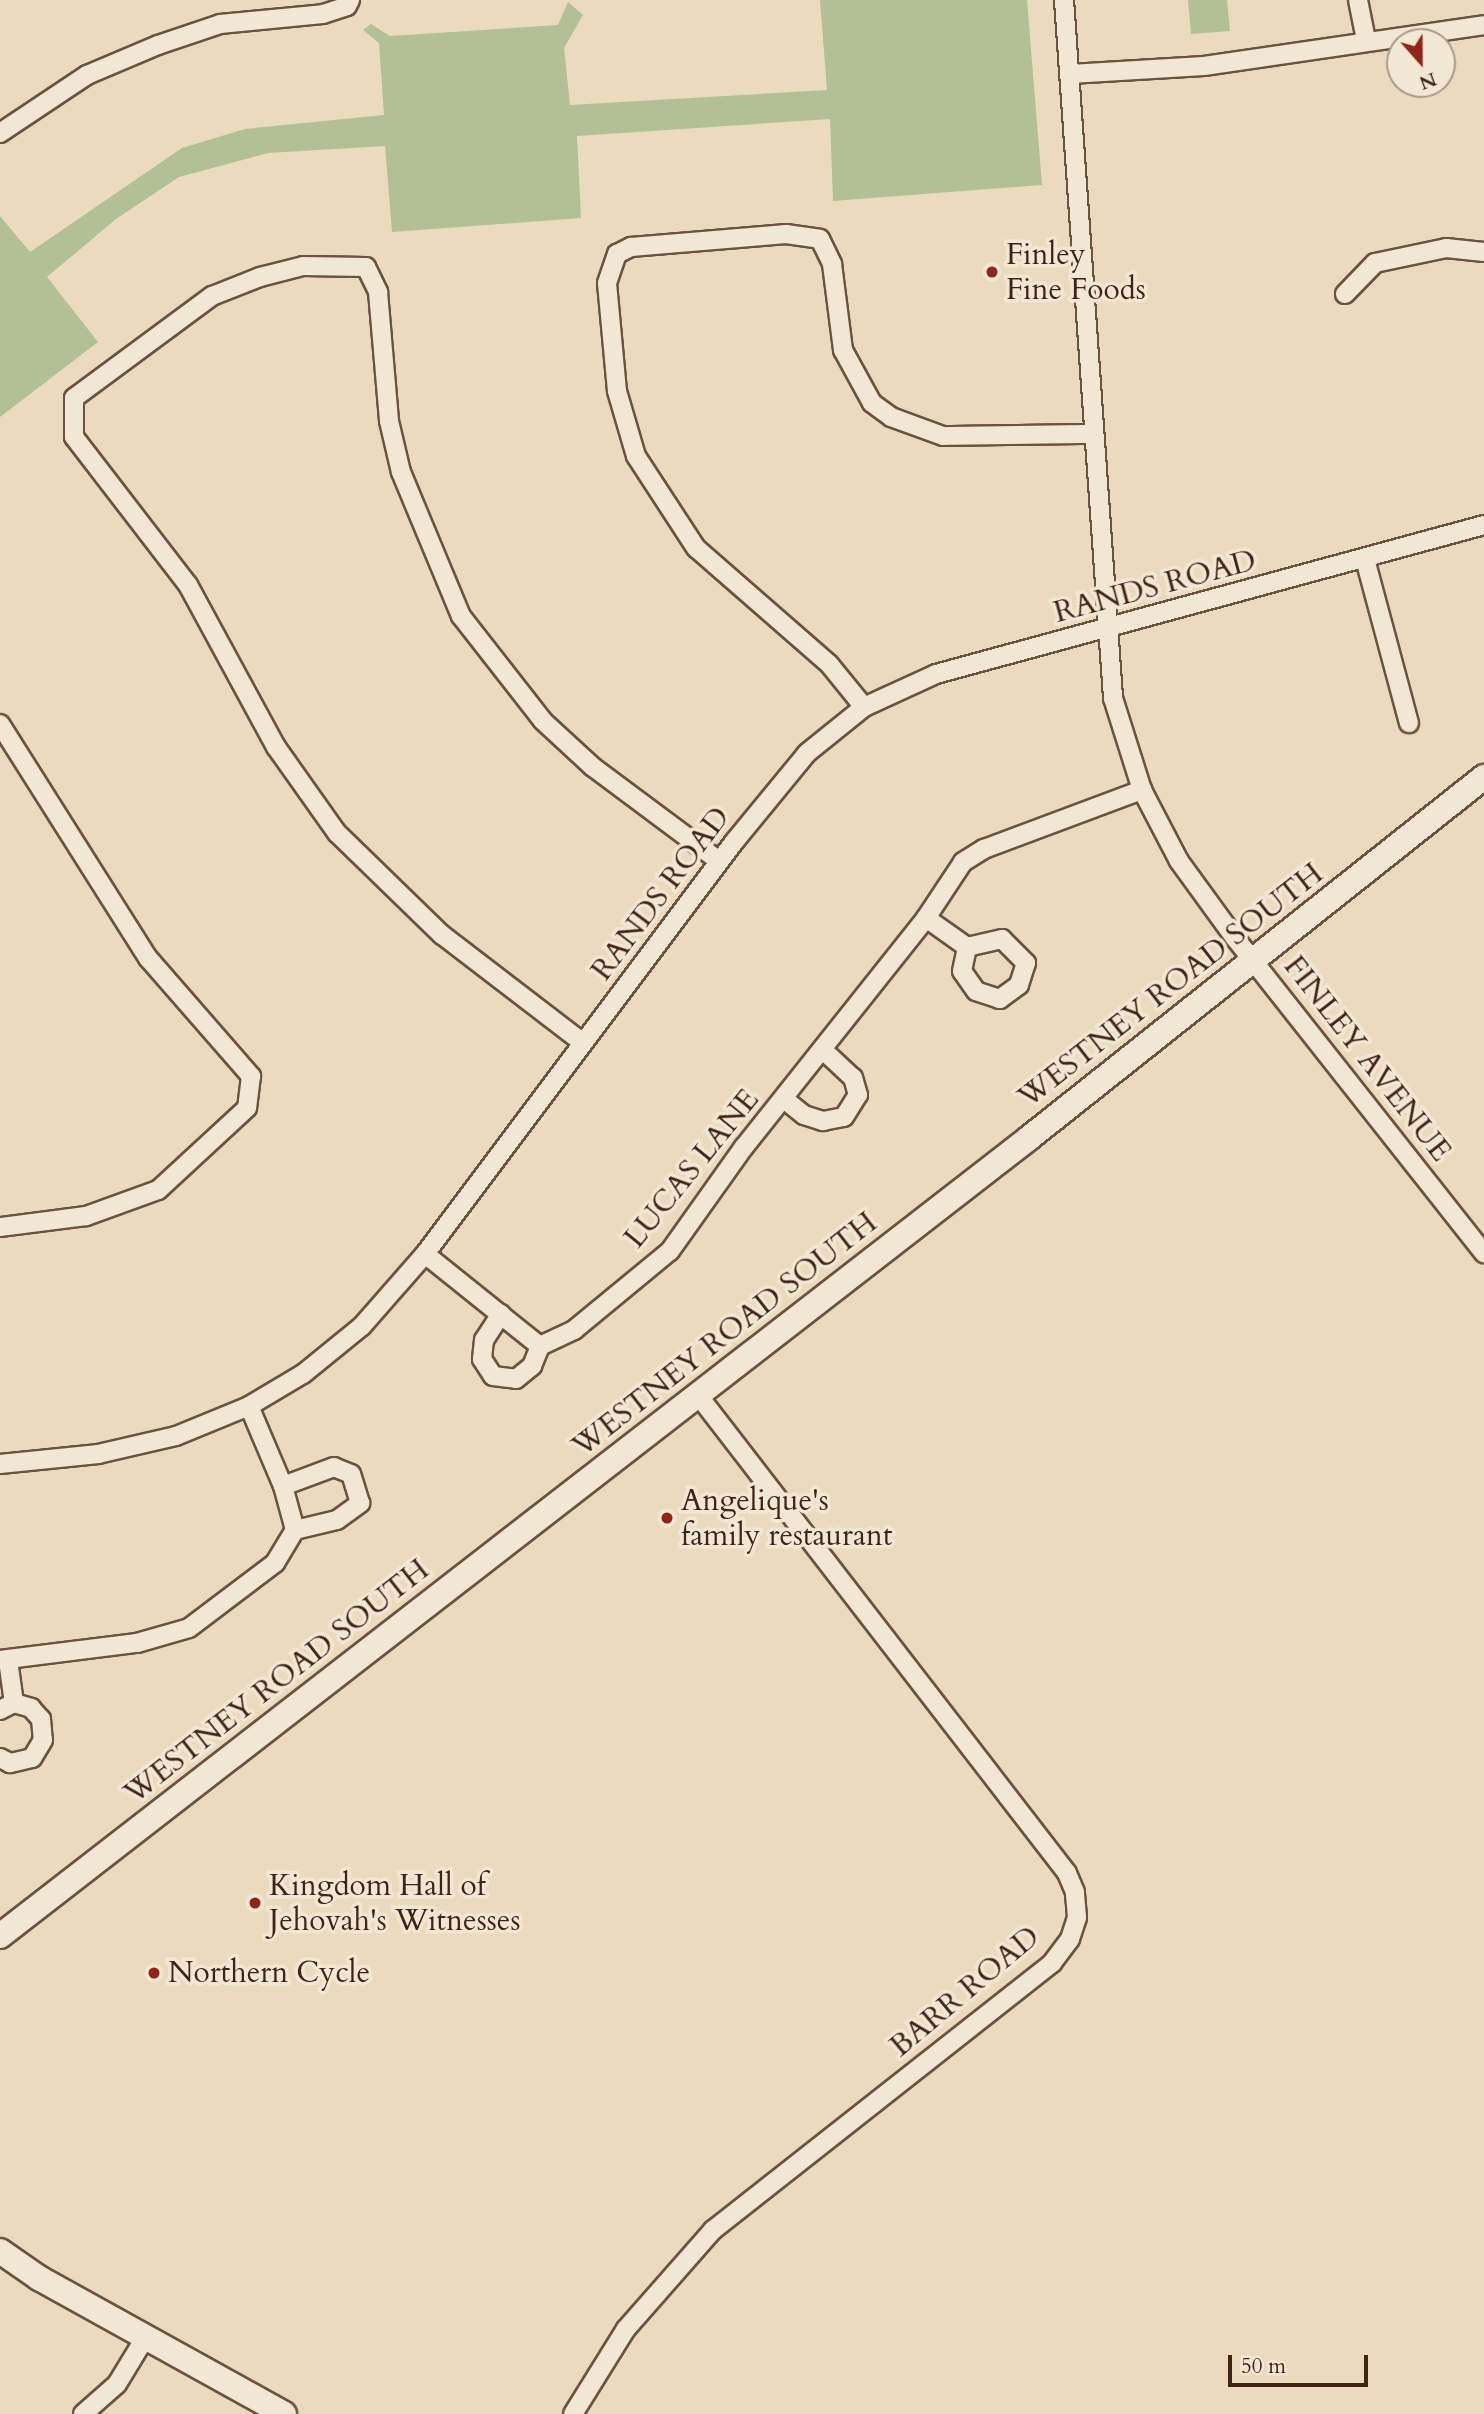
<!DOCTYPE html>
<html>
<head>
<meta charset="utf-8">
<style>
	body { margin:0 }
	#map { position:relative; width:1484px; height:2414px; overflow:hidden; background:#ebdabd; font-family:Cardo,serif }
	div>[style] { position:absolute }
	.green>* { inset:0; background:#b1c195 }
	.roads { filter:drop-shadow(2px 0 #6b5241) drop-shadow(-2px 0 #6b5241) drop-shadow(0 2px #6b5241) drop-shadow(0 -2px #6b5241) }
	.street>* { height:18px; margin:-9px; padding:0 9px; transform-origin:9px; border-radius:9px; background:#f2e7d4 }
	.secondary>* { height:24px; margin:-12px; padding:0 12px; transform-origin:12px; border-radius:12px; background:#f2e7d4 }
	.dots>* { width:19px; height:19px; translate:-50% -50%; box-sizing:border-box; border:4px solid #f2e7d4; border-radius:50% }
	span { translate:-50% -50%; white-space:nowrap; text-align:center; line-height:1.15; -webkit-text-stroke:7px #f2e7d4; paint-order:stroke }
	.poi-label { font-size:30px; color:#402418 }
	.left { translate:0 -50%; text-align:left }
	.street-label { font-size:30px; color:#402418 }
	.north { position:absolute; left:1386px; top:28px; width:70px; height:70px; box-sizing:border-box; background:#f2e7d4; border:2px solid #ab9989; border-radius:50%; rotate:159deg; font-size:19px; font-weight:700; line-height:28px; text-align:center; color:#402418 }
	.north::after { content:''; display:block; margin:auto; width:24px; height:32px; background:#8f2418; clip-path:polygon(50% 0,100% 100%,50% 72%,0 100%) }
	.scale { position:absolute; left:1228px; top:2355px; width:140px; height:32px; box-sizing:border-box; border:4px solid #402418; border-top:0; padding-left:9px; font-size:21px; line-height:24px; white-space:nowrap; color:#402418; -webkit-text-stroke:5px #f2e7d4; paint-order:stroke }
</style>
</head>
<body>
<div id="map">
	<div class="green">
		<i style="clip-path:polygon(820px 0,1027px 0,1042px 185px,833px 201px,830px 119px,577px 136px,581px 218px,392px 232px,385px 146px,268px 153px,179px 177px,116px 219px,47px 277px,98px 342px,0 417px,0 216px,30px 252px,182px 148px,245px 129px,384px 115px,379px 43px,363px 30px,371px 24px,390px 36px,558px 25px,568px 2px,583px 15px,564px 48px,570px 105px,827px 90px)"></i>
		<i style="clip-path:polygon(1188px 0,1227px 0,1230px 31px,1191px 34px)"></i>
	</div>
	<div class="roads">
		<div class="street">
			<i style="left:1064px;top:0;width:700px;rotate:85.98deg"></i>
			<i style="left:1113px;top:698px;width:96px;rotate:72.5deg"></i>
			<i style="left:1142px;top:790px;width:80px;rotate:62.5deg"></i>
			<i style="left:1179px;top:861px;width:95px;rotate:54deg"></i>
			<i style="left:1235px;top:938px;width:402px;rotate:51.7deg"></i>
			<i style="left:1358px;top:0;width:41px;rotate:78.7deg"></i>
			<i style="left:1070px;top:74px;width:134px;rotate:-3.4deg"></i>
			<i style="left:1204px;top:66px;width:283px;rotate:-8.3deg"></i>
			<i style="left:0;top:133px;width:105px;rotate:-33.7deg"></i>
			<i style="left:87px;top:75px;width:77px;rotate:-22.9deg"></i>
			<i style="left:158px;top:45px;width:65px;rotate:-18.7deg"></i>
			<i style="left:220px;top:24px;width:103px;rotate:-5.5deg"></i>
			<i style="left:323px;top:14px;width:25px;rotate:-18deg"></i>
			<i style="left:347px;top:6px;width:7px;rotate:-63deg"></i>
			<i style="left:1345px;top:294px;width:43px;rotate:-45.9deg"></i>
			<i style="left:1375px;top:263px;width:73px;rotate:-11.9deg"></i>
			<i style="left:1446px;top:248px;width:38px;rotate:6deg"></i>
			<i style="left:1365px;top:559px;width:170px;rotate:75deg"></i>
			<i style="left:864px;top:707px;width:55px;rotate:-129.1deg"></i>
			<i style="left:829px;top:664px;width:176px;rotate:-138.9deg"></i>
			<i style="left:696px;top:548px;width:110px;rotate:-123.1deg"></i>
			<i style="left:636px;top:456px;width:68px;rotate:-106.3deg"></i>
			<i style="left:617px;top:391px;width:108px;rotate:-95.3deg"></i>
			<i style="left:607px;top:283px;width:31px;rotate:-71deg"></i>
			<i style="left:617px;top:254px;width:16px;rotate:-27deg"></i>
			<i style="left:631px;top:247px;width:156px;rotate:-4.8deg"></i>
			<i style="left:786px;top:234px;width:34px;rotate:8deg"></i>
			<i style="left:820px;top:239px;width:28px;rotate:64deg"></i>
			<i style="left:832px;top:264px;width:87px;rotate:82.7deg"></i>
			<i style="left:843px;top:350px;width:60px;rotate:61.3deg"></i>
			<i style="left:872px;top:403px;width:24px;rotate:36deg"></i>
			<i style="left:891px;top:417px;width:55px;rotate:20.1deg"></i>
			<i style="left:943px;top:436px;width:149px;rotate:-0.8deg"></i>
			<i style="left:0;top:724px;width:277px;rotate:57.7deg"></i>
			<i style="left:148px;top:958px;width:157px;rotate:48.9deg"></i>
			<i style="left:251px;top:1076px;width:32px;rotate:97deg"></i>
			<i style="left:247px;top:1108px;width:121px;rotate:137.3deg"></i>
			<i style="left:158px;top:1190px;width:77px;rotate:160.1deg"></i>
			<i style="left:86px;top:1216px;width:87px;rotate:172.7deg"></i>
			<i style="left:926px;top:918px;width:50px;rotate:35.3deg"></i>
			<i style="left:1002px;top:939px;width:34px;rotate:45deg"></i>
			<i style="left:1026px;top:963px;width:23px;rotate:108deg"></i>
			<i style="left:1019px;top:985px;width:24px;rotate:144deg"></i>
			<i style="left:1000px;top:999px;width:25px;rotate:-162deg"></i>
			<i style="left:976px;top:991px;width:24px;rotate:-125deg"></i>
			<i style="left:962px;top:971px;width:25px;rotate:-78deg"></i>
			<i style="left:967px;top:947px;width:36px;rotate:-13deg"></i>
			<i style="left:583px;top:1043px;width:178px;rotate:-142.5deg"></i>
			<i style="left:442px;top:935px;width:146px;rotate:-135.8deg"></i>
			<i style="left:337px;top:833px;width:105px;rotate:-125.3deg"></i>
			<i style="left:276px;top:747px;width:184px;rotate:-118.5deg"></i>
			<i style="left:188px;top:585px;width:187px;rotate:-127.6deg"></i>
			<i style="left:74px;top:437px;width:39px;rotate:-90deg"></i>
			<i style="left:74px;top:398px;width:172px;rotate:-36.5deg"></i>
			<i style="left:212px;top:296px;width:52px;rotate:-21.6deg"></i>
			<i style="left:260px;top:277px;width:44px;rotate:-14.3deg"></i>
			<i style="left:303px;top:266px;width:63px;rotate:0.9deg"></i>
			<i style="left:366px;top:267px;width:28px;rotate:64deg"></i>
			<i style="left:378px;top:292px;width:129px;rotate:85.1deg"></i>
			<i style="left:389px;top:421px;width:52px;rotate:76.8deg"></i>
			<i style="left:401px;top:472px;width:156px;rotate:67.4deg"></i>
			<i style="left:461px;top:616px;width:133px;rotate:52deg"></i>
			<i style="left:543px;top:721px;width:68px;rotate:42.6deg"></i>
			<i style="left:593px;top:767px;width:157px;rotate:36.7deg"></i>
			<i style="left:784px;top:1099px;width:26px;rotate:39deg"></i>
			<i style="left:804px;top:1115px;width:20px;rotate:18deg"></i>
			<i style="left:823px;top:1121px;width:21px;rotate:-11deg"></i>
			<i style="left:844px;top:1117px;width:26px;rotate:-58deg"></i>
			<i style="left:858px;top:1095px;width:18px;rotate:-106deg"></i>
			<i style="left:853px;top:1078px;width:40px;rotate:-137deg"></i>
			<i style="left:425px;top:1254px;width:147px;rotate:38.7deg"></i>
			<i style="left:501px;top:1314px;width:31px;rotate:123deg"></i>
			<i style="left:484px;top:1340px;width:19px;rotate:96deg"></i>
			<i style="left:482px;top:1359px;width:20px;rotate:57deg"></i>
			<i style="left:493px;top:1376px;width:23px;rotate:7deg"></i>
			<i style="left:516px;top:1379px;width:21px;rotate:-39deg"></i>
			<i style="left:532px;top:1366px;width:22px;rotate:-68deg"></i>
			<i style="left:540px;top:1346px;width:38px;rotate:-25deg"></i>
			<i style="left:574px;top:1330px;width:124px;rotate:-39.5deg"></i>
			<i style="left:670px;top:1251px;width:128px;rotate:-54.6deg"></i>
			<i style="left:744px;top:1147px;width:293px;rotate:-51.5deg"></i>
			<i style="left:926px;top:918px;width:67px;rotate:-56.5deg"></i>
			<i style="left:963px;top:862px;width:25px;rotate:-32deg"></i>
			<i style="left:984px;top:849px;width:169px;rotate:-20.5deg"></i>
			<i style="left:249px;top:1406px;width:87px;rotate:67deg"></i>
			<i style="left:283px;top:1486px;width:46px;rotate:74.7deg"></i>
			<i style="left:0;top:1464px;width:99px;rotate:-5.8deg"></i>
			<i style="left:98px;top:1454px;width:80px;rotate:-13deg"></i>
			<i style="left:176px;top:1436px;width:79px;rotate:-22.3deg"></i>
			<i style="left:249px;top:1406px;width:63px;rotate:-30.7deg"></i>
			<i style="left:303px;top:1374px;width:76px;rotate:-39.1deg"></i>
			<i style="left:362px;top:1326px;width:96px;rotate:-48.8deg"></i>
			<i style="left:425px;top:1254px;width:515px;rotate:-53.13deg"></i>
			<i style="left:734px;top:842px;width:115px;rotate:-50.6deg"></i>
			<i style="left:807px;top:753px;width:73px;rotate:-38.9deg"></i>
			<i style="left:864px;top:707px;width:79px;rotate:-24.6deg"></i>
			<i style="left:936px;top:674px;width:568px;rotate:-15.21deg"></i>
			<i style="left:0;top:1660px;width:138px;rotate:-7.1deg"></i>
			<i style="left:137px;top:1643px;width:54px;rotate:-16.1deg"></i>
			<i style="left:189px;top:1628px;width:108px;rotate:-37.1deg"></i>
			<i style="left:275px;top:1563px;width:39px;rotate:-59deg"></i>
			<i style="left:295px;top:1530px;width:43px;rotate:-13.4deg"></i>
			<i style="left:337px;top:1520px;width:29px;rotate:-36deg"></i>
			<i style="left:360px;top:1503px;width:30px;rotate:-107deg"></i>
			<i style="left:351px;top:1474px;width:18px;rotate:-158deg"></i>
			<i style="left:334px;top:1467px;width:54px;rotate:159.6deg"></i>
			<i style="left:8px;top:1660px;width:43px;rotate:82.1deg"></i>
			<i style="left:0;top:1710px;width:16px;rotate:-27deg"></i>
			<i style="left:14px;top:1703px;width:18px;rotate:16deg"></i>
			<i style="left:31px;top:1708px;width:15px;rotate:48deg"></i>
			<i style="left:41px;top:1719px;width:21px;rotate:85deg"></i>
			<i style="left:43px;top:1740px;width:21px;rotate:121deg"></i>
			<i style="left:32px;top:1758px;width:23px;rotate:167deg"></i>
			<i style="left:10px;top:1763px;width:11px;rotate:-153deg"></i>
			<i style="left:83px;top:2414px;width:45px;rotate:-41.4deg"></i>
			<i style="left:117px;top:2384px;width:54px;rotate:-58.7deg"></i>
			<i style="left:573px;top:2414px;width:100px;rotate:-58.1deg"></i>
			<i style="left:626px;top:2329px;width:132px;rotate:-48.7deg"></i>
			<i style="left:713px;top:2230px;width:432px;rotate:-38.2deg"></i>
			<i style="left:1052px;top:1963px;width:30px;rotate:-53deg"></i>
			<i style="left:1070px;top:1939px;width:23px;rotate:-72deg"></i>
			<i style="left:1077px;top:1917px;width:25px;rotate:-95deg"></i>
			<i style="left:1075px;top:1892px;width:21px;rotate:-113deg"></i>
			<i style="left:1067px;top:1873px;width:604px;rotate:-127.67deg"></i>
		</div>
		<div class="secondary">
			<i style="left:0;top:1936px;width:1302px;rotate:-37.79deg"></i>
			<i style="left:1029px;top:1138px;width:581px;rotate:-38.43deg"></i>
			<i style="left:0;top:2251px;width:47px;rotate:34.7deg"></i>
			<i style="left:39px;top:2278px;width:280px;rotate:29deg"></i>
		</div>
	</div>
	<div class="dots">
		<i style="left:992px;top:272px;background:#8f2418"></i>
		<i style="left:667px;top:1518px;background:#8f2418"></i>
		<i style="left:255px;top:1903px;background:#8f2418"></i>
		<i style="left:154px;top:1973px;background:#8f2418"></i>
	</div>
	<div class="poi-label">
		<span class="left" style="left:1006px;top:272px">Finley<br>Fine Foods</span>
		<span class="left" style="left:681px;top:1518px">Angelique's<br>family restaurant</span>
		<span class="left" style="left:269px;top:1903px">Kingdom Hall of<br>Jehovah's Witnesses</span>
		<span class="left" style="left:168px;top:1973px">Northern Cycle</span>
	</div>
	<div class="street-label">
		<span style="left:1155px;top:587px;rotate:-15deg">RANDS ROAD</span>
		<span style="left:661px;top:894px;rotate:-53deg">RANDS ROAD</span>
		<span style="left:1171px;top:986px;rotate:-38deg">WESTNEY ROAD SOUTH</span>
		<span style="left:1367px;top:1059px;rotate:52deg">FINLEY AVENUE</span>
		<span style="left:692px;top:1169px;rotate:-51deg">LUCAS LANE</span>
		<span style="left:725px;top:1335px;rotate:-38deg">WESTNEY ROAD SOUTH</span>
		<span style="left:277px;top:1682px;rotate:-38deg">WESTNEY ROAD SOUTH</span>
		<span style="left:965px;top:1992px;rotate:-40deg">BARR ROAD</span>
	</div>
	<div class="north">N</div>
	<div class="scale">50 m</div>
</div>
</body>
</html>
